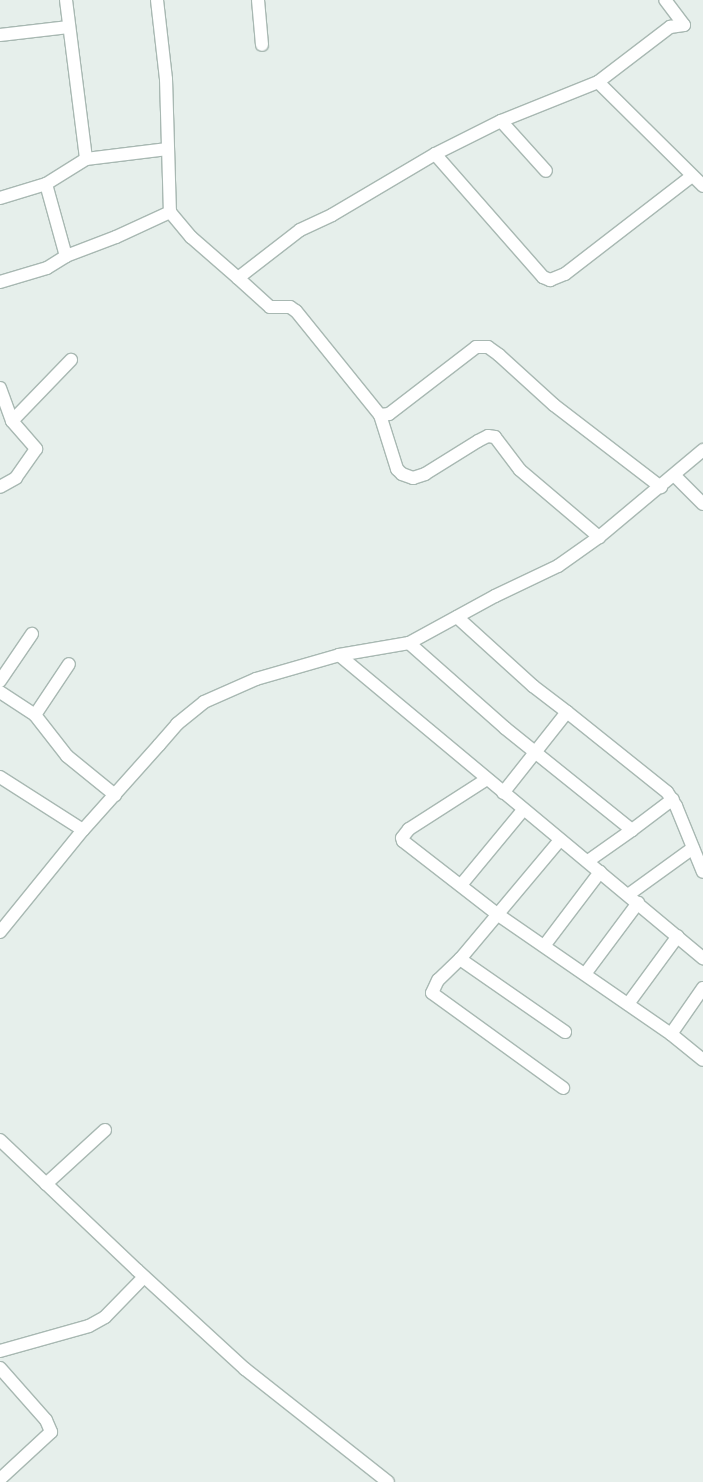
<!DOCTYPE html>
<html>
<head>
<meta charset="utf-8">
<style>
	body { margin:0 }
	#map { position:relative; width:703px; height:1482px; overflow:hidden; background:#e6efeb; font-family:"Fira Sans",sans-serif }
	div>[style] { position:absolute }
	.roads { filter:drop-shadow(1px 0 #a8b8b2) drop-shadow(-1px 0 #a8b8b2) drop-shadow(0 1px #a8b8b2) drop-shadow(0 -1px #a8b8b2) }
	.street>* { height:12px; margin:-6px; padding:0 6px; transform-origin:6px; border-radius:6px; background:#fff }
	span { translate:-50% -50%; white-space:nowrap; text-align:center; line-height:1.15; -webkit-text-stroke:3px #f7fbf9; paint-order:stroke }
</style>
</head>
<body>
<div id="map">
	<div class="roads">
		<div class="street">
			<i style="left:66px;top:0;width:160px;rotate:82.8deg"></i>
			<i style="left:86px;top:159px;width:82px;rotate:-7deg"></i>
			<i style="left:157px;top:0;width:80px;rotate:83.5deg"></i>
			<i style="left:166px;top:79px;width:133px;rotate:88.3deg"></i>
			<i style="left:170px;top:212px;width:33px;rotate:50deg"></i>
			<i style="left:191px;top:237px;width:62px;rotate:41.1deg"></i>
			<i style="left:238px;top:278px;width:78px;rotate:-37.7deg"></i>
			<i style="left:300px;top:230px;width:35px;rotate:-25deg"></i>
			<i style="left:332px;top:215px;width:120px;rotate:-30.6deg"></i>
			<i style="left:435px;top:154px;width:74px;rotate:-26.6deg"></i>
			<i style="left:501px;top:121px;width:105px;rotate:-21.9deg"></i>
			<i style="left:598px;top:82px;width:91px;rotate:-37.4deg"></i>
			<i style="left:670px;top:27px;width:14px;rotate:-8deg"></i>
			<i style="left:684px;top:25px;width:31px;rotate:-127deg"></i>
			<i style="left:258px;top:0;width:45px;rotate:84.9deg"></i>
			<i style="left:0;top:35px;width:69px;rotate:-6.6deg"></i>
			<i style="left:598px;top:82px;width:148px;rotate:44.7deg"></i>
			<i style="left:501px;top:121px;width:67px;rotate:48deg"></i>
			<i style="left:435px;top:154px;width:164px;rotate:48.7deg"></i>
			<i style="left:543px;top:277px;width:8px;rotate:23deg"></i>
			<i style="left:550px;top:280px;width:16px;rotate:-22deg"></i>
			<i style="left:565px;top:274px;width:160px;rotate:-37.7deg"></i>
			<i style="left:46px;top:184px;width:75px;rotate:74.5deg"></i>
			<i style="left:0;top:198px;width:48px;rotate:-16.9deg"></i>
			<i style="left:46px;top:184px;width:47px;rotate:-32deg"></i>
			<i style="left:238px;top:278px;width:43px;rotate:42.2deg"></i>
			<i style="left:270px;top:307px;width:20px"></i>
			<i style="left:290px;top:307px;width:7px;rotate:34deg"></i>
			<i style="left:296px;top:311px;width:134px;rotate:51.1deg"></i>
			<i style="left:380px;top:415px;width:57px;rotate:72.5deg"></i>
			<i style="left:397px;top:469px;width:7px;rotate:45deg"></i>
			<i style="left:402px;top:474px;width:12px;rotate:20deg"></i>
			<i style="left:413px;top:478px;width:13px;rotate:-18deg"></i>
			<i style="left:425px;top:474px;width:62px;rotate:-31.9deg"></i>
			<i style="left:478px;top:441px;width:11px;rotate:-27deg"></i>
			<i style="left:488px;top:436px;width:7px;rotate:8deg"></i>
			<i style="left:495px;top:437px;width:41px;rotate:52.9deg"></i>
			<i style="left:520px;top:470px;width:104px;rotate:40.3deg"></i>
			<i style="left:0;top:282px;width:49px;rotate:-16.6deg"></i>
			<i style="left:47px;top:268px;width:22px;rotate:-32deg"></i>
			<i style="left:66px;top:256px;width:53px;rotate:-20.8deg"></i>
			<i style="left:116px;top:237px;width:60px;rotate:-24.8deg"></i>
			<i style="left:0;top:388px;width:35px;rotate:70deg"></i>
			<i style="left:12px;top:421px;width:37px;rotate:49deg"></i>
			<i style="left:36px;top:449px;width:35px;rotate:125deg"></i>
			<i style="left:16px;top:478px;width:18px;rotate:151deg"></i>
			<i style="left:380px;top:415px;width:9px;rotate:-6deg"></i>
			<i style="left:389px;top:414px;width:110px;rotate:-37.6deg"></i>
			<i style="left:476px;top:347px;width:12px"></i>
			<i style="left:488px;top:347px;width:14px;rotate:36deg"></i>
			<i style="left:499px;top:355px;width:74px;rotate:42.3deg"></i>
			<i style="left:554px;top:405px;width:135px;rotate:37.5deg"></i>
			<i style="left:12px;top:421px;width:85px;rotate:-46deg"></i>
			<i style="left:674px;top:475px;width:41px;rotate:45deg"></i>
			<i style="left:457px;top:617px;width:103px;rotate:42.2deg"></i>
			<i style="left:533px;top:686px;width:43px;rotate:37.4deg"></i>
			<i style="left:567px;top:712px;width:103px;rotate:128.3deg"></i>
			<i style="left:409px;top:643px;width:128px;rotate:41.5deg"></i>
			<i style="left:505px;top:728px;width:163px;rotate:38.8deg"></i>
			<i style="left:632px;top:830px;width:54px;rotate:144.8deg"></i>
			<i style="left:339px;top:655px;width:474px;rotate:39.8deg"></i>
			<i style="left:0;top:681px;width:57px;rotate:-55.8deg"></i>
			<i style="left:0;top:692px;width:42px;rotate:33.3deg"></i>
			<i style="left:35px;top:715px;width:52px;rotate:52deg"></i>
			<i style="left:67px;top:756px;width:62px;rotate:39.1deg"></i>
			<i style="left:567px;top:712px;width:128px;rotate:38.7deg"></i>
			<i style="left:667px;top:792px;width:17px;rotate:57deg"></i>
			<i style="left:676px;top:806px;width:71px;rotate:67.8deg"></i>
			<i style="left:35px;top:715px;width:61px;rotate:-56.3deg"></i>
			<i style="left:0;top:777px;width:98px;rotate:32.6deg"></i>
			<i style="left:487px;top:779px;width:93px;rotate:147.3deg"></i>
			<i style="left:409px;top:829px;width:11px;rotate:128deg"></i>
			<i style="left:402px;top:838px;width:3px;rotate:72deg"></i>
			<i style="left:403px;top:841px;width:119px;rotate:37.8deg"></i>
			<i style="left:497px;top:914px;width:211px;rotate:34.6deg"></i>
			<i style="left:671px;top:1034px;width:41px;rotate:39.1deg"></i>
			<i style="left:632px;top:830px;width:51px;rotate:-37.1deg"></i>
			<i style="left:560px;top:840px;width:155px;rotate:130deg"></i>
			<i style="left:460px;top:959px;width:128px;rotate:34.8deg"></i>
			<i style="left:461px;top:885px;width:97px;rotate:-50.4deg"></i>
			<i style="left:628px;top:895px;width:80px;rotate:-35.9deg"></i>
			<i style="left:0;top:932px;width:132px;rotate:-50.9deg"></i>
			<i style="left:83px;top:830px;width:114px;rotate:-48.2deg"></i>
			<i style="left:159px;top:745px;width:28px;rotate:-49deg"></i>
			<i style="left:177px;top:724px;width:35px;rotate:-39deg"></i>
			<i style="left:204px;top:702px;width:57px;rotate:-23.9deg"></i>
			<i style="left:256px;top:679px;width:86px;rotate:-16.1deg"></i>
			<i style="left:339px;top:655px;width:71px;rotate:-9.7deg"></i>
			<i style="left:409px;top:643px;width:98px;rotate:-28.7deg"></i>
			<i style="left:495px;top:596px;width:70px;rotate:-25.5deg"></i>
			<i style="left:558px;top:566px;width:50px;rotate:-35.3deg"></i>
			<i style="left:599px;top:537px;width:136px;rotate:-39.9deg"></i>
			<i style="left:544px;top:946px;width:93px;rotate:-52.9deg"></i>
			<i style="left:460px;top:959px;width:30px;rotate:136deg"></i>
			<i style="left:438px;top:980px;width:14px;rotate:115deg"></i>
			<i style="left:432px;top:993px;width:162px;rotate:35.9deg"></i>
			<i style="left:585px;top:974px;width:89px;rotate:-53.3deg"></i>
			<i style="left:628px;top:1004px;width:84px;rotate:-53.7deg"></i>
			<i style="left:671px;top:1034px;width:56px;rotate:-55.2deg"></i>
			<i style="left:0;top:1140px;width:189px;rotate:43.5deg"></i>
			<i style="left:137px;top:1270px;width:147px;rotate:42.5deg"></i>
			<i style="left:245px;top:1369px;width:182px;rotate:38.3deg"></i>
			<i style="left:46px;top:1184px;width:80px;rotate:-42.5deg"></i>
			<i style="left:0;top:1351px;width:92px;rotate:-15.7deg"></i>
			<i style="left:89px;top:1326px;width:18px;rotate:-29deg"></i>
			<i style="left:105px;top:1317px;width:56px;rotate:-45.7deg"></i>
			<i style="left:0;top:1368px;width:69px;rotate:48.5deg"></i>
			<i style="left:46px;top:1420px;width:13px;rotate:67deg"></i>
			<i style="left:51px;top:1432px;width:69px;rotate:137.3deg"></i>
		</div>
	</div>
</div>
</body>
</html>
